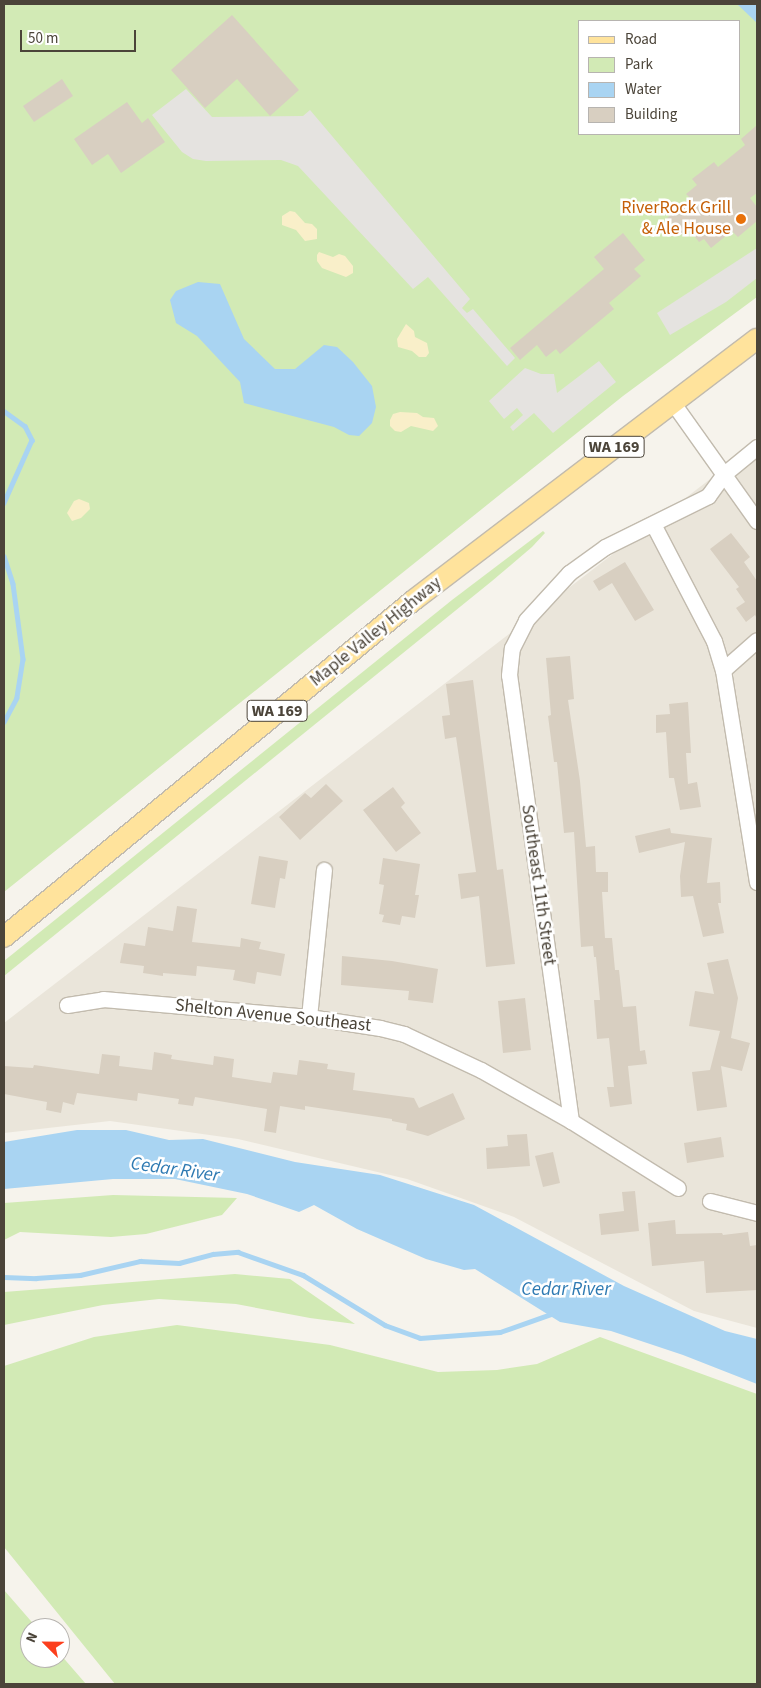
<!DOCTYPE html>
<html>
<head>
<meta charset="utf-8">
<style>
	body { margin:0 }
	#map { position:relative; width:761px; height:1688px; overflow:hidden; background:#f6f3ec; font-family:"Source Sans 3",sans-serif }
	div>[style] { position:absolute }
	.residential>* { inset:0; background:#eae5da }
	.green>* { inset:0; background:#d2eab5 }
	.sand>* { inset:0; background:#f9efc9 }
	.parking>* { inset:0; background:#e5e3e0 }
	.water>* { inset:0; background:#a9d4f2 }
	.stream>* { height:4.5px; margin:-2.25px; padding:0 2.25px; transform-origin:2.25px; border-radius:2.25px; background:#a9d4f2 }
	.building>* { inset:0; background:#d8cfc1 }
	.roads { filter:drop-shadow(1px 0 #c2bbae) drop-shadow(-1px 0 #c2bbae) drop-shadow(0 1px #c2bbae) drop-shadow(0 -1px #c2bbae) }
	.minor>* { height:15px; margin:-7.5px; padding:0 7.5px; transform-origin:7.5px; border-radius:7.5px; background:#fff }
	.major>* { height:20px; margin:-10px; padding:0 10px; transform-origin:10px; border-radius:10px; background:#ffe39c }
	.dots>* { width:14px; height:14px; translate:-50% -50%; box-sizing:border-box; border:2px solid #fff; border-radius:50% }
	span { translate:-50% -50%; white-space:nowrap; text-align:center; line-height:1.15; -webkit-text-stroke:5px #fff; paint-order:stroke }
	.shield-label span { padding:1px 4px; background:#fff; border:1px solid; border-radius:4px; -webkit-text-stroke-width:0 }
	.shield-label { font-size:16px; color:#4b4439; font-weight:700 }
	.food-label { font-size:18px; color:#c56008 }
	.right { translate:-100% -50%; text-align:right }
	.street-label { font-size:18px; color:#4b4439 }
	.water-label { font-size:19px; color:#2e7ab2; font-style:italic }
	.frame { position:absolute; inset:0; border:5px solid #4b4439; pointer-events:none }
	.legend { position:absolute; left:578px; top:20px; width:162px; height:115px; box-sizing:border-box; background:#fff; border:1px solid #b7b4b0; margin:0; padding:6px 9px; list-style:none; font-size:15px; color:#4b4439 }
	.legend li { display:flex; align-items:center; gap:10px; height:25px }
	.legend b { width:25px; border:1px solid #b7b4b0 }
	.north { position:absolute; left:20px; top:1618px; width:50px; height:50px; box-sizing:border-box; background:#fff; border:1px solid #b7b4b0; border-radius:50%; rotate:293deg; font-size:14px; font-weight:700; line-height:20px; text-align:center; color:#4b4439 }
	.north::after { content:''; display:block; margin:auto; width:18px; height:22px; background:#fc3f1d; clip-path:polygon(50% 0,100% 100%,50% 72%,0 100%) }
	.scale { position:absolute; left:20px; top:30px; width:116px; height:22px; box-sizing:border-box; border:2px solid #4b4439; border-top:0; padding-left:6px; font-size:15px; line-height:18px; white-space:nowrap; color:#4b4439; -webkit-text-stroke:4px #fff; paint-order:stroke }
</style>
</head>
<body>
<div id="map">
	<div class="residential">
		<i style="clip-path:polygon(757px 443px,757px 1328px,694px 1311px,514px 1217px,407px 1179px,238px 1139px,110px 1121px,4px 1133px,4px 1023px)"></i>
	</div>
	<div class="green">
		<i style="clip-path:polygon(evenodd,4px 4px,757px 4px,757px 297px,623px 396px,4px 892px,4px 4px,580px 21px,740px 21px,740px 134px,580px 134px,580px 21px)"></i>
		<i style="clip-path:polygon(543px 531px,545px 533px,532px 547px,492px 581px,4px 976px,4px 961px,452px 600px)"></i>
		<i style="clip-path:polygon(113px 1195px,237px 1198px,222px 1215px,146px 1234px,111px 1237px,20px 1232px,4px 1240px,4px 1203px)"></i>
		<i style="clip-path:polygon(235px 1274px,290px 1279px,355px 1324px,310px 1318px,236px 1304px,159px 1299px,103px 1305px,4px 1325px,4px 1292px)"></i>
		<i style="clip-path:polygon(177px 1325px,330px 1345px,438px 1372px,497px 1370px,537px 1364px,600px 1337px,757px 1394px,757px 1684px,115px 1684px,4px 1547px,4px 1366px,94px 1337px)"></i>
		<i style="clip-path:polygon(4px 1590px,37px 1628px,30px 1628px,30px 1658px,60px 1658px,60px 1654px,86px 1684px,4px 1684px)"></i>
	</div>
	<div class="sand">
		<i style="clip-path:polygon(290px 211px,295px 212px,305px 223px,312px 224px,317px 229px,317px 239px,305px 241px,296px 230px,282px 225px,282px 216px)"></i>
		<i style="clip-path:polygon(319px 252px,333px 257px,339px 254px,345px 256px,353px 266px,353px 273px,346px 277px,322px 268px,317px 261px,317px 255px)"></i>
		<i style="clip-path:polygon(406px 324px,414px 331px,415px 337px,427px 343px,429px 353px,426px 357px,419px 357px,412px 351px,398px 347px,397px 339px)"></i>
		<i style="clip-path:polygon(400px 412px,417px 413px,423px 417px,434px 418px,438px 426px,433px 431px,411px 426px,401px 432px,395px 431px,390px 426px,390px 420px,393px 414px)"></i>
		<i style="clip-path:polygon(79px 499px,89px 503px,90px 509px,81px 518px,72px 521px,67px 513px,74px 501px)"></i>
	</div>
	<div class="parking">
		<i style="clip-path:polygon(186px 89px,212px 117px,303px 116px,310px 110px,470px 299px,462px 308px,467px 313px,473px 309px,515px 358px,507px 366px,428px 277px,413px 289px,298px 166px,281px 160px,206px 161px,193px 159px,182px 152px,152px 115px)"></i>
		<i style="clip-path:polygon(757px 248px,757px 278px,726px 302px,670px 335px,657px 313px)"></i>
		<i style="clip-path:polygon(599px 361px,616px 382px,553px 433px,534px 413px,513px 431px,510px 427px,523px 415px,517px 408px,504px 419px,489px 401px,525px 368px,541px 374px,554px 374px,557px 393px)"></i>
	</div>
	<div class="water">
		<i style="clip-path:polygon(737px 4px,757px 4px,757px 23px)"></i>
		<i style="clip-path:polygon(198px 282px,220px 284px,244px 339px,275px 369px,295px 369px,324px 345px,337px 347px,353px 362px,372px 386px,376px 407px,372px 423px,359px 436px,349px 435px,334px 427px,244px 403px,240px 382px,197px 336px,176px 323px,170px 300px,176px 291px)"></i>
		<i style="clip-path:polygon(77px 1130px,126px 1130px,169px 1140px,203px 1139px,295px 1162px,380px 1175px,474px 1205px,624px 1286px,725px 1331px,757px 1339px,757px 1384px,683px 1355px,611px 1331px,560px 1322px,475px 1269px,464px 1270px,426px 1259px,357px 1229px,314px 1205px,299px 1212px,247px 1194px,175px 1179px,113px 1179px,4px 1189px,4px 1142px)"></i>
	</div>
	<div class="stream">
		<i style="left:4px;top:411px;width:26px;rotate:36deg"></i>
		<i style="left:25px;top:426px;width:16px;rotate:63deg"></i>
		<i style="left:32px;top:440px;width:69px;rotate:114deg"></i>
		<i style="left:4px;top:556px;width:29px;rotate:72deg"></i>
		<i style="left:13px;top:584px;width:76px;rotate:82.4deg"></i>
		<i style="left:23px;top:659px;width:39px;rotate:99deg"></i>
		<i style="left:17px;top:698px;width:27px;rotate:118deg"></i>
		<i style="left:4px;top:1277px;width:32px;rotate:2deg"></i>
		<i style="left:36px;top:1278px;width:44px;rotate:-3.9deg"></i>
		<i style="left:80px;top:1275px;width:62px;rotate:-13.1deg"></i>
		<i style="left:140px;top:1261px;width:39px;rotate:3deg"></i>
		<i style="left:179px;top:1263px;width:35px;rotate:-15deg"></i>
		<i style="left:213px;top:1254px;width:25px;rotate:-5deg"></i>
		<i style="left:238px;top:1252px;width:69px;rotate:19.5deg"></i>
		<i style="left:303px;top:1275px;width:96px;rotate:31.4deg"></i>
		<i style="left:385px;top:1325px;width:37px;rotate:20deg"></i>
		<i style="left:420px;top:1338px;width:80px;rotate:-4.3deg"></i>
		<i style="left:500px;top:1332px;width:57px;rotate:-19.4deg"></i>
	</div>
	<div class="building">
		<i style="clip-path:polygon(232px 15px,299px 90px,270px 116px,237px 79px,205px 108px,171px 70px)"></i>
		<i style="clip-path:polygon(62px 79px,73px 96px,34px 122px,23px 106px)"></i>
		<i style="clip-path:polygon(127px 102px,142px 123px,148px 118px,165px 142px,121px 173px,108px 154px,92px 165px,74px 139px)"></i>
		<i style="clip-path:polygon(757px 125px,757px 193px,750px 198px,757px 207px,757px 221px,738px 237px,732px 231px,711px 248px,704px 239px,699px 242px,688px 228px,681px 235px,667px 218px,690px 198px,686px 194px,697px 185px,692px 179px,714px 162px,718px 167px,745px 145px,741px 139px)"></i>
		<i style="clip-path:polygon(623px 233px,645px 260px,634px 269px,641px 276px,609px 303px,614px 309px,560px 354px,556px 349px,546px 357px,537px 345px,520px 360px,510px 348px,604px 269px,594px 257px)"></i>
		<i style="clip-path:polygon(731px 533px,750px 557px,744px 562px,757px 581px,757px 619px,755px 615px,746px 622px,736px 608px,745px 602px,736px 589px,739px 587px,710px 549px)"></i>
		<i style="clip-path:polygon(625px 562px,654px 610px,635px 621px,612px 583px,599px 591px,593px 581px)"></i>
		<i style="clip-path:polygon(570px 656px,574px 699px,568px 700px,580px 781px,586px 847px,595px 846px,596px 872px,608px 872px,608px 892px,602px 892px,605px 938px,612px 938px,615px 970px,619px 970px,623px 1007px,636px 1006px,640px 1051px,645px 1050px,647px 1064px,628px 1066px,632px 1104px,610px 1107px,607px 1087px,614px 1087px,609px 1038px,597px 1039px,594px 1000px,600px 1000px,596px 957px,594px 957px,593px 946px,581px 947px,574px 832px,564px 833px,557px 762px,554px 762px,548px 716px,551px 715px,546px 658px)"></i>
		<i style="clip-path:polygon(473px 680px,497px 870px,503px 869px,515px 964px,486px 967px,479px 896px,461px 899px,458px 874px,476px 872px,456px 737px,445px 739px,442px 716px,450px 715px,446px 684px)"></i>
		<i style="clip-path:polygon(688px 702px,691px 753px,686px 753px,688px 784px,697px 782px,701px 807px,680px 810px,674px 778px,669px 778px,666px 732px,656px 733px,656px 715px,670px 714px,669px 704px)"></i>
		<i style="clip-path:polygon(326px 784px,343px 801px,300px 840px,279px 817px,305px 793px,311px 798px)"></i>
		<i style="clip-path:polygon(393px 787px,405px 803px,401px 807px,421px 833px,396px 852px,363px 810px)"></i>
		<i style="clip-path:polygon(670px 828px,671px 833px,712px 838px,707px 883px,720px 882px,721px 903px,718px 903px,724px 933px,703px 937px,693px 896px,681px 897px,680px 876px,685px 842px,639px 853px,635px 836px)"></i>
		<i style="clip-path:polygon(259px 856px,288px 861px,285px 879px,280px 878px,275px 908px,251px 904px)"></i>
		<i style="clip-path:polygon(383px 858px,420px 864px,415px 895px,419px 895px,415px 918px,402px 916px,400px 925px,382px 922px,384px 915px,379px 914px,384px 885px,379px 884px)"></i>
		<i style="clip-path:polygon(177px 906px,197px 909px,192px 942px,240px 947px,241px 938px,261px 942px,259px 949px,285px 954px,281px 976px,257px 972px,255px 984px,233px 980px,235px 970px,197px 966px,196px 976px,163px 973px,163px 976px,143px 973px,144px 966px,120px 963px,124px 943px,145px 946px,148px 927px,173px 931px)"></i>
		<i style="clip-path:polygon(342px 956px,392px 961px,438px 969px,433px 1003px,408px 1000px,409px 991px,341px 985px)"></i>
		<i style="clip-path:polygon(728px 959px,738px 998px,731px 1038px,750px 1043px,742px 1071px,721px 1066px,727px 1107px,697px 1111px,692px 1072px,710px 1070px,720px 1031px,689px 1026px,695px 991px,714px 994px,707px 963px)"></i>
		<i style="clip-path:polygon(525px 998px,531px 1050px,503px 1053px,498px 1001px)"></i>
		<i style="clip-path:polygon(154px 1052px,172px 1055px,171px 1059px,213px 1065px,214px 1056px,234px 1059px,232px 1077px,271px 1083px,273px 1072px,297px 1075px,299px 1060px,328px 1064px,327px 1069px,355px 1073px,353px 1090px,414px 1098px,419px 1108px,453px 1093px,465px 1119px,428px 1136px,406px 1130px,407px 1124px,392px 1121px,392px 1119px,305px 1106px,305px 1110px,280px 1106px,276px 1133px,264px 1131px,267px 1109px,195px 1097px,193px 1106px,178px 1104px,179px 1099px,138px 1093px,137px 1101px,77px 1093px,74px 1105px,63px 1102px,61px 1113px,46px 1110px,47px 1102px,4px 1094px,4px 1066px,33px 1068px,34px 1065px,99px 1074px,102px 1054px,120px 1056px,119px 1066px,152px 1070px)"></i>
		<i style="clip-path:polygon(527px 1134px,530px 1166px,487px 1169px,486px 1148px,508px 1146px,507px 1135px)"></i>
		<i style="clip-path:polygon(721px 1137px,724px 1157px,687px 1163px,684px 1143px)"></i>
		<i style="clip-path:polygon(553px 1152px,560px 1183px,543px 1187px,535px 1156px)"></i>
		<i style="clip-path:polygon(635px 1191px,639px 1231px,601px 1235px,599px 1214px,624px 1211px,622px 1192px)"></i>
		<i style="clip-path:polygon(675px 1220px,676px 1234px,722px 1233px,723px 1235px,748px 1232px,750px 1246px,757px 1245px,757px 1290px,706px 1293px,704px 1261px,652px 1266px,648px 1223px)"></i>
	</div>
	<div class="roads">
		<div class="minor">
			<i style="left:673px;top:403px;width:145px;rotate:54.6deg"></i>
			<i style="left:653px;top:524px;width:132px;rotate:62.5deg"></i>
			<i style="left:714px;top:641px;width:30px;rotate:73deg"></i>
			<i style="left:723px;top:670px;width:215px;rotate:80.9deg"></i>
			<i style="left:723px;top:670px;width:45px;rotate:-41.4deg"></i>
			<i style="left:67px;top:1005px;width:36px;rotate:-9deg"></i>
			<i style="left:103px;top:999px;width:207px;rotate:5deg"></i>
			<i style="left:309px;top:1017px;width:72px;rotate:8.8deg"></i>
			<i style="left:380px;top:1028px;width:25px;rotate:14deg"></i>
			<i style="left:404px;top:1034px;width:85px;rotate:25.1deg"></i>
			<i style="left:481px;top:1070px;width:103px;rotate:29.5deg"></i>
			<i style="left:571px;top:1121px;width:126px;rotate:32.1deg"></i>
			<i style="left:309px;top:1017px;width:148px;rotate:-84.2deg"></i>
			<i style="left:571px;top:1121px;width:450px;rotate:-97.9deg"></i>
			<i style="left:509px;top:675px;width:27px;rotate:-84deg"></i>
			<i style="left:512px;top:648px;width:31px;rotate:-63deg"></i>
			<i style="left:526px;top:620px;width:64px;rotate:-47.5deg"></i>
			<i style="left:569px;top:573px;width:44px;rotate:-35.8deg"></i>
			<i style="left:605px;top:547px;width:115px;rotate:-26.3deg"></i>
			<i style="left:708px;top:496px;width:27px;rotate:-54deg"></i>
			<i style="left:724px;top:474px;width:43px;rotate:-39.3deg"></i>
			<i style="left:710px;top:1201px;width:49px;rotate:14.3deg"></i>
		</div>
		<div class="major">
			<i style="left:4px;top:937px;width:531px;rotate:-39.42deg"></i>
			<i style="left:414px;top:600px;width:431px;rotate:-37.3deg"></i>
		</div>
	</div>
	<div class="dots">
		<i style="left:741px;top:219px;background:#e8710a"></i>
	</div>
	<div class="shield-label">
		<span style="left:614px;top:447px">WA 169</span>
		<span style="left:277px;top:711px">WA 169</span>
	</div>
	<div class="food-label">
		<span class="right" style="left:731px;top:219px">RiverRock Grill<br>&amp; Ale House</span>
	</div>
	<div class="street-label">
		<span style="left:376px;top:632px;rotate:-39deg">Maple Valley Highway</span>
		<span style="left:538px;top:885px;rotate:82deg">Southeast 11th Street</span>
		<span style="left:273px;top:1016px;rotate:6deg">Shelton Avenue Southeast</span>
	</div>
	<div class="water-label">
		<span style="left:175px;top:1170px;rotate:8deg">Cedar River</span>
		<span style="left:566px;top:1290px">Cedar River</span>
	</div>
	<div class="frame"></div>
	<ul class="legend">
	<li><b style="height:6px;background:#ffe39c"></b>Road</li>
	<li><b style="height:14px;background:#d2eab5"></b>Park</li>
	<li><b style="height:14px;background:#a9d4f2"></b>Water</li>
	<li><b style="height:14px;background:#d8cfc1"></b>Building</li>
	</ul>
	<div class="north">N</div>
	<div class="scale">50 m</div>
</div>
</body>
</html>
